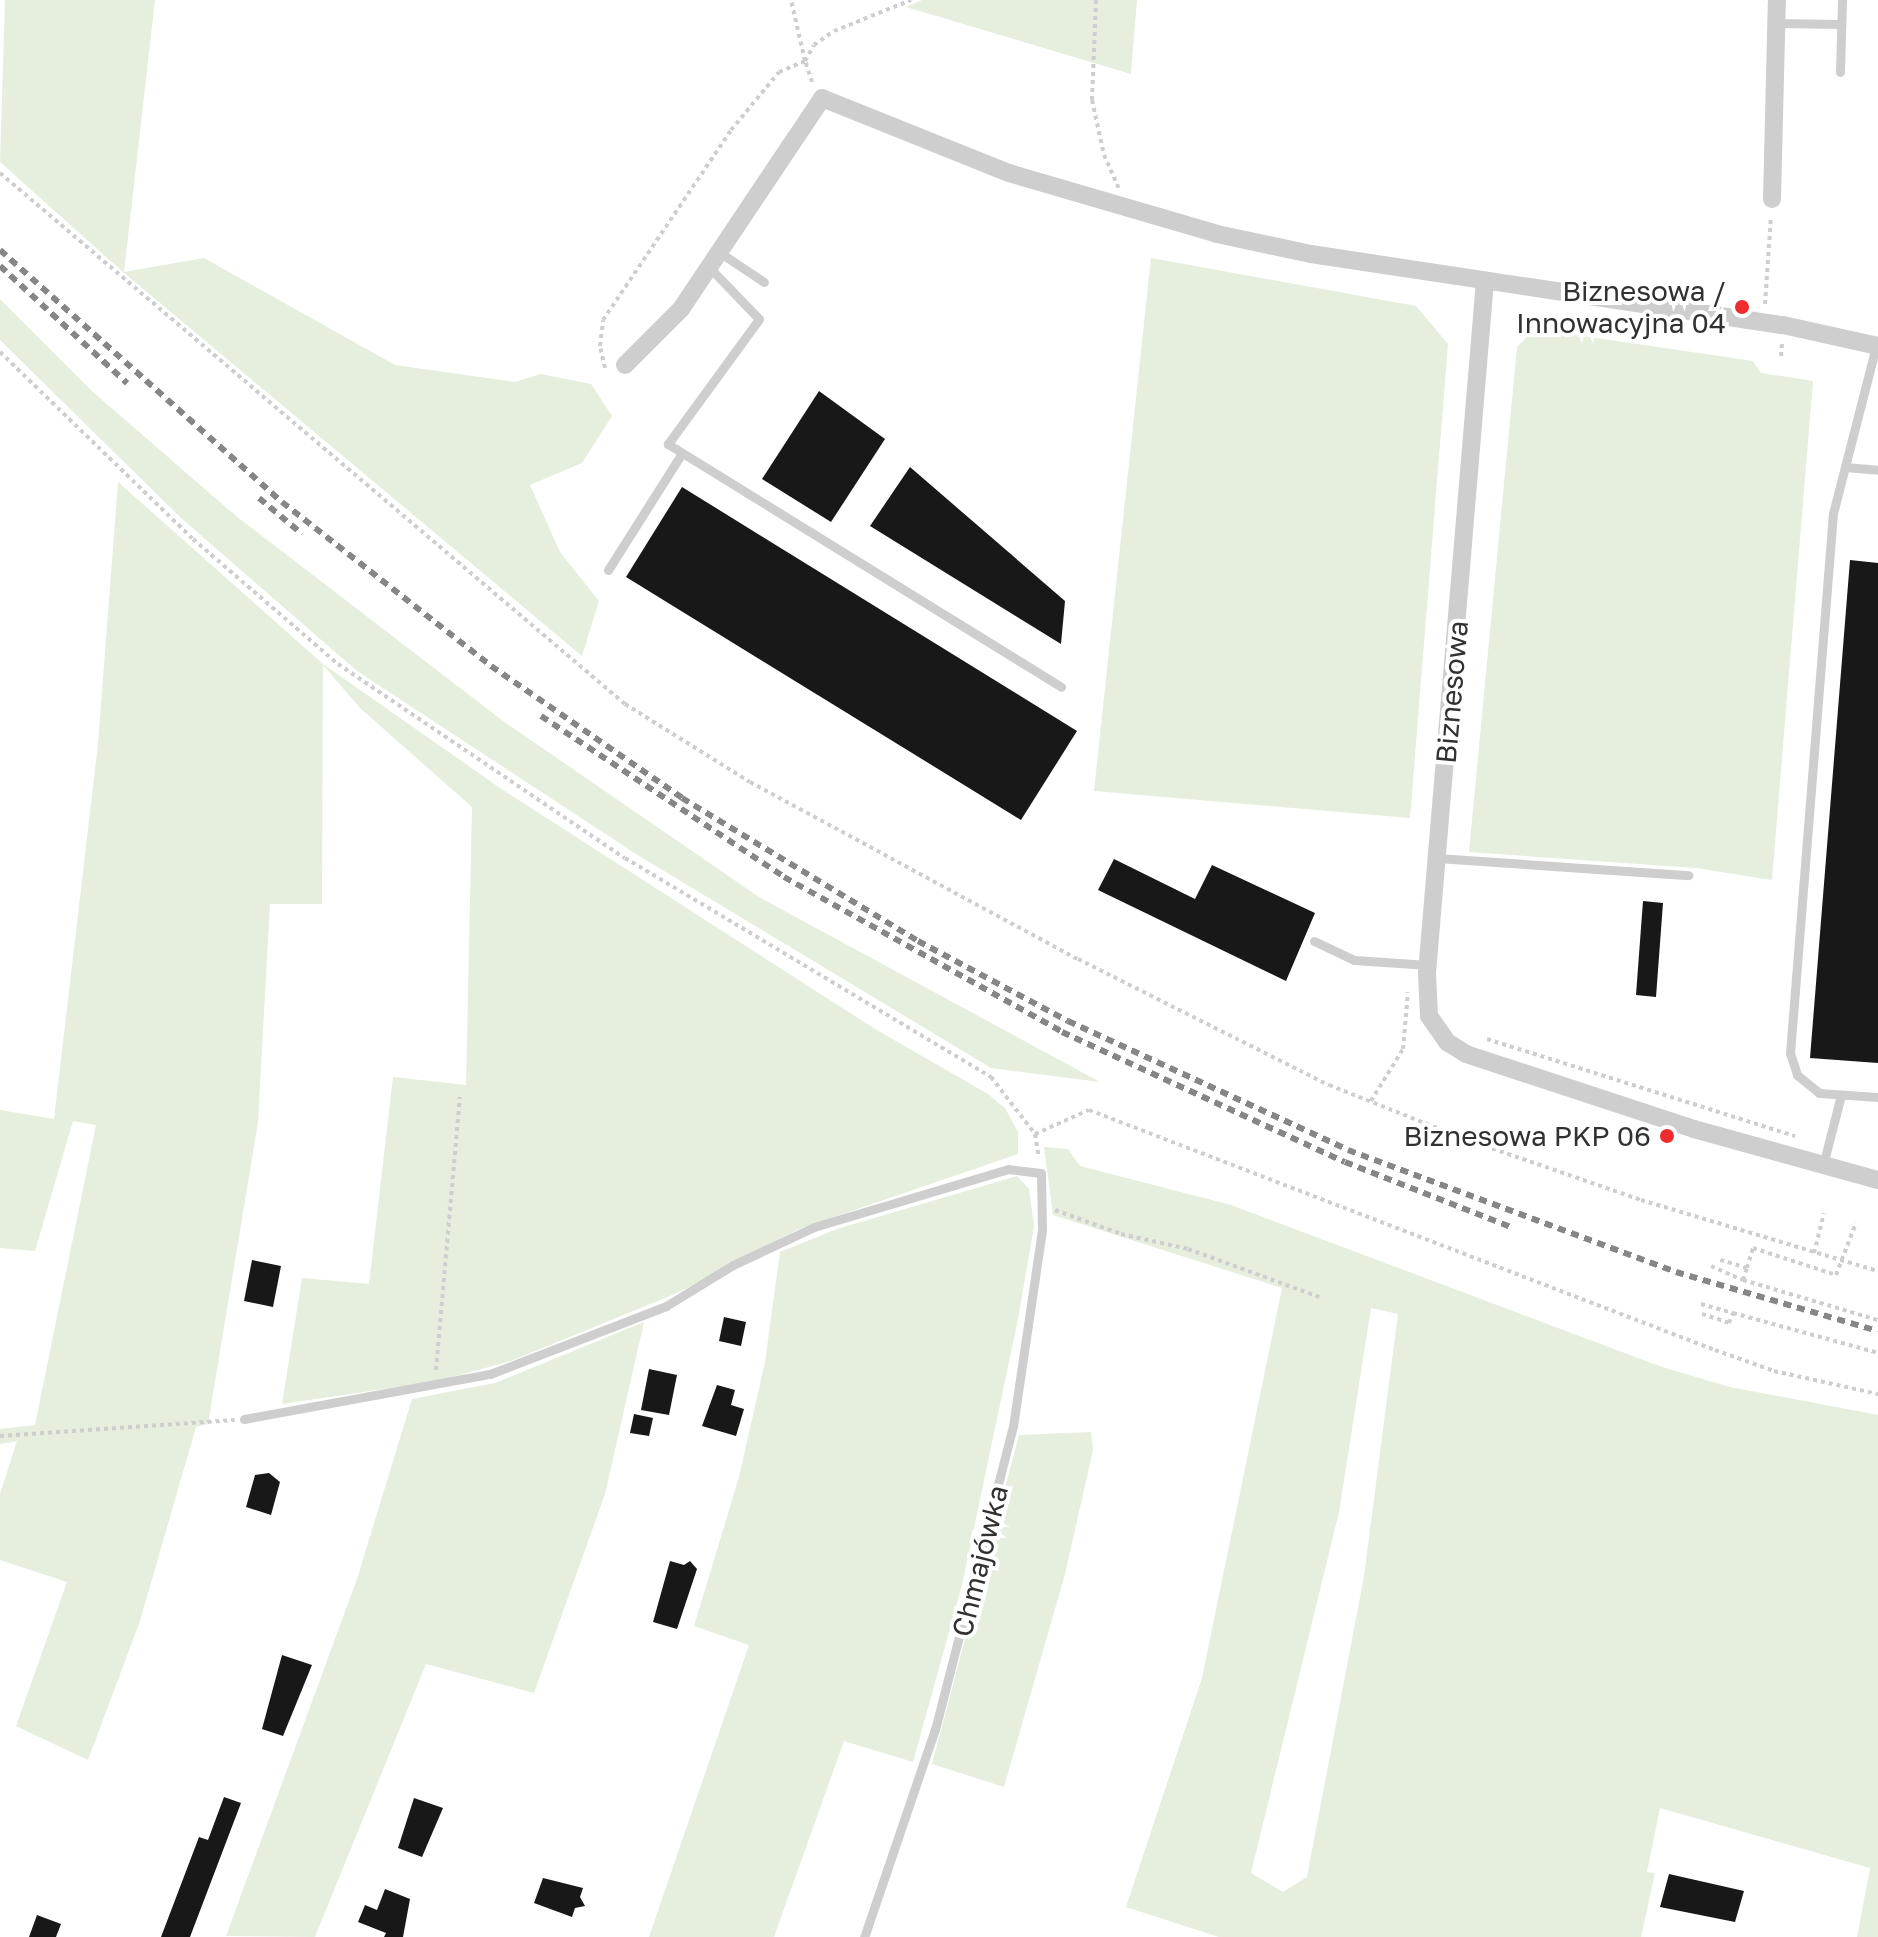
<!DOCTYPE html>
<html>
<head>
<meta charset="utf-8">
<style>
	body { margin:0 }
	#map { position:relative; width:1878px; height:1937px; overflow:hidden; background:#fff; font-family:"Golos Text",sans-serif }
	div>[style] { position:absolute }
	.green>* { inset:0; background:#e6eede }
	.building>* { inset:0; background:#181818 }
	.path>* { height:4px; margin-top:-2px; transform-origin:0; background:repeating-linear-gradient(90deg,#cecece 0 4px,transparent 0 8px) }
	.lane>* { height:9px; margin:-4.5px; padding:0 4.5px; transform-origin:4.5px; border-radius:4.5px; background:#cecece }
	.street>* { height:18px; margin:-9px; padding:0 9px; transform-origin:9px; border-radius:9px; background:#cecece }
	.rail>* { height:6px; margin-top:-3px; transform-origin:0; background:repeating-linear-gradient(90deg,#868686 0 8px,transparent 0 14px) }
	.dots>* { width:22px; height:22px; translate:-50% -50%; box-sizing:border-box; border:4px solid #fff; border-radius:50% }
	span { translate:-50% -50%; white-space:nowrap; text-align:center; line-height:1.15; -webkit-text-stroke:8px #fff; paint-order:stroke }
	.poi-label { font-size:28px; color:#313131 }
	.right { translate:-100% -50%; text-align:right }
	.street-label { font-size:28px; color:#313131 }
</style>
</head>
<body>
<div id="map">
	<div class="green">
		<i style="clip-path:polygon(5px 0,155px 0,124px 272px,204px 258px,395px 365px,515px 382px,541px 374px,591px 384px,612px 416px,582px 463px,530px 485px,560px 552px,599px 601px,582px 656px,123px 272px,0 162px)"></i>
		<i style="clip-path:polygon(922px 0,1137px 0,1131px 74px,906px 7px)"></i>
		<i style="clip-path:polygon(1151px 258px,1416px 306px,1448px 344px,1410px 818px,1094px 791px)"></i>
		<i style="clip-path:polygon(0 299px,93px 392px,236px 516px,503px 721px,759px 897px,1100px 1082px,991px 1068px,636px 854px,357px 671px,181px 518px,0 340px)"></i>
		<i style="clip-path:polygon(1535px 329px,1753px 361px,1761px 373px,1813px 381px,1772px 880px,1696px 868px,1469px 852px,1517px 347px)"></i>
		<i style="clip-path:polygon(118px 482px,323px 664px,500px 788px,875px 1029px,988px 1094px,1005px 1108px,1018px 1132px,1018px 1154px,799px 1229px,677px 1293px,511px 1361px,438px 1381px,282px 1404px,302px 1278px,369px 1284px,393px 1077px,466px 1085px,472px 807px,360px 708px,323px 665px,322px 904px,270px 904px,258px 1122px,208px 1424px,196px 1427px,140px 1621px,88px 1760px,16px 1726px,67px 1582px,0 1560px,0 1494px,17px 1441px,0 1444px,0 1429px,35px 1425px,96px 1125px,73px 1121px,35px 1251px,0 1248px,0 1110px,54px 1119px,98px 744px)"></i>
		<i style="clip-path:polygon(evenodd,1044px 1147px,1068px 1149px,1080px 1166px,1231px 1205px,1662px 1367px,1730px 1387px,1878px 1415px,1878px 1937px,1857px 1937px,1870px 1868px,1660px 1808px,1647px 1872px,1655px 1873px,1641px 1937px,1219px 1937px,1126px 1907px,1202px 1678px,1282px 1288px,1053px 1215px,1044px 1147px,1371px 1308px,1398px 1314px,1364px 1576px,1307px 1877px,1283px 1892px,1251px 1873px,1339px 1512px,1371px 1308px)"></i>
		<i style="clip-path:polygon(1017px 1176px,1029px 1189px,1034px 1226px,1018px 1319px,962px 1585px,913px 1762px,844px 1741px,774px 1937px,649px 1937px,749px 1645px,694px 1626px,739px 1477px,765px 1362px,780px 1252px,837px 1229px)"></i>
		<i style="clip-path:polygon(644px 1322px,605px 1494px,534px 1693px,426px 1664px,315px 1937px,226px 1936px,357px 1579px,412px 1399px,495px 1383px)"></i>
		<i style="clip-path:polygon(1091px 1432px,1093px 1450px,1065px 1574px,1004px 1787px,932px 1764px,1019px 1435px)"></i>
	</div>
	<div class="building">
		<i style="clip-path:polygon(819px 391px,885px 439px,831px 522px,762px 479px)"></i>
		<i style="clip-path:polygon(910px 467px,1065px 601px,1061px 644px,870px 526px)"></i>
		<i style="clip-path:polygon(682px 487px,1077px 731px,1021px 820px,626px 577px)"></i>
		<i style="clip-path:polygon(1850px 560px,1878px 563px,1878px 1063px,1810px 1058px)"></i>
		<i style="clip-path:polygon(1114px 859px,1195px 899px,1212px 865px,1315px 913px,1286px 981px,1098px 890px)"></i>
		<i style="clip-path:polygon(1643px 901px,1663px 903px,1656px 997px,1636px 995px)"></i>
		<i style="clip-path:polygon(252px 1260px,281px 1266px,273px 1307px,244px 1301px)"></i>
		<i style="clip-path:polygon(724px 1317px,746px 1322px,741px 1346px,719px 1341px)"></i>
		<i style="clip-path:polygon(649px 1369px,677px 1375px,669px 1415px,641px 1410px)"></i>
		<i style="clip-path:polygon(717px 1385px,735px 1390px,731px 1405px,744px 1409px,736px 1436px,702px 1426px)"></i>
		<i style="clip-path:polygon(634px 1414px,653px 1418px,649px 1436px,630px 1433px)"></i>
		<i style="clip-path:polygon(269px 1473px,280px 1482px,271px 1515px,246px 1507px,255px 1475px)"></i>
		<i style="clip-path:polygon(670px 1561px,684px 1565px,690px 1561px,697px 1569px,677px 1629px,653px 1622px)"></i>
		<i style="clip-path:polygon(282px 1655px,312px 1665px,283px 1736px,262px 1729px)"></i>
		<i style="clip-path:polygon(224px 1797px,241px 1803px,190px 1937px,161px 1937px,199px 1837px,208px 1840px)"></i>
		<i style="clip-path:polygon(414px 1798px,443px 1808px,422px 1857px,398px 1848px)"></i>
		<i style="clip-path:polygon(1669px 1874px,1744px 1891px,1735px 1922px,1660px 1907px)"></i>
		<i style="clip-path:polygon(543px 1878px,583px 1888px,580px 1897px,585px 1906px,575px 1908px,572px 1917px,534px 1903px)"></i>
		<i style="clip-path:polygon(385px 1889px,410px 1899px,403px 1937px,384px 1937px,386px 1933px,358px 1922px,365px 1905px,377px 1910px)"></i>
		<i style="clip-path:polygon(37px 1915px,61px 1924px,56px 1937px,29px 1937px)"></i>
	</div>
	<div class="path">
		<i style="left:1096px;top:0;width:100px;rotate:92.3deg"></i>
		<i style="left:1092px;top:100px;width:56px;rotate:77.7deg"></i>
		<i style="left:1104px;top:155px;width:36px;rotate:66deg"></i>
		<i style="left:812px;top:82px;width:22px;rotate:-108deg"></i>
		<i style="left:805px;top:61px;width:18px;rotate:-61deg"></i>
		<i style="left:814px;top:45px;width:24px;rotate:-35deg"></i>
		<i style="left:834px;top:31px;width:83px;rotate:-21.9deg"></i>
		<i style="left:0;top:173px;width:820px;rotate:40.35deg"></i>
		<i style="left:625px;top:704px;width:147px;rotate:32deg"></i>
		<i style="left:750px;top:782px;width:373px;rotate:28.4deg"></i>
		<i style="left:1078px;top:959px;width:281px;rotate:26.7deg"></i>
		<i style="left:1329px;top:1085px;width:143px;rotate:21.7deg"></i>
		<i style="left:1462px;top:1138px;width:189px;rotate:19.1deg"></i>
		<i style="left:1641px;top:1200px;width:247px;rotate:16.7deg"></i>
		<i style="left:1765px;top:304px;width:87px;rotate:-86.1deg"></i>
		<i style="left:0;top:352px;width:269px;rotate:44.1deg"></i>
		<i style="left:193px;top:539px;width:191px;rotate:40.8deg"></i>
		<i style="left:338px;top:664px;width:346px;rotate:34.1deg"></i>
		<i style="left:625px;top:858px;width:427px;rotate:30.9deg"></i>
		<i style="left:991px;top:1077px;width:72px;rotate:52.3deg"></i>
		<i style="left:1035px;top:1134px;width:24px;rotate:81deg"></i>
		<i style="left:1781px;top:356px;width:12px;rotate:-85deg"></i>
		<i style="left:605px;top:368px;width:23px;rotate:-103deg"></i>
		<i style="left:600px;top:346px;width:26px;rotate:-83deg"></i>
		<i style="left:603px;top:320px;width:229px;rotate:-56deg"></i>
		<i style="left:731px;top:130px;width:75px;rotate:-50.4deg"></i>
		<i style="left:779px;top:72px;width:28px;rotate:-23deg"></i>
		<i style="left:805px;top:61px;width:63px;rotate:-102.9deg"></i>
		<i style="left:1487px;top:1039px;width:323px;rotate:17.5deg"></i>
		<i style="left:1371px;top:1101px;width:61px;rotate:-58.4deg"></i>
		<i style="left:1403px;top:1049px;width:57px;rotate:-85deg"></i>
		<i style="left:1035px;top:1134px;width:59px;rotate:-24deg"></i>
		<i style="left:1089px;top:1110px;width:670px;rotate:20.98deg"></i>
		<i style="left:1715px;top:1350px;width:63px;rotate:19.6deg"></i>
		<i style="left:1774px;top:1371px;width:107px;rotate:12.5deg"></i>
		<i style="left:1055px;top:1210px;width:70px;rotate:20deg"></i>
		<i style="left:1121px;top:1234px;width:69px;rotate:12.6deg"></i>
		<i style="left:1188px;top:1249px;width:140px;rotate:20.1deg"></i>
		<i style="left:1814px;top:1253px;width:41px;rotate:-76deg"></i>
		<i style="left:1711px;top:1266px;width:35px;rotate:24deg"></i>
		<i style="left:1743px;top:1280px;width:13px;rotate:-72deg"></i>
		<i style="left:1747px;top:1268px;width:28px;rotate:-163deg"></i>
		<i style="left:1747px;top:1268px;width:21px;rotate:-73deg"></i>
		<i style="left:1753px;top:1248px;width:87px;rotate:18deg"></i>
		<i style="left:1836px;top:1275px;width:56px;rotate:-69deg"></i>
		<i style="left:1743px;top:1280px;width:141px;rotate:16.5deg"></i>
		<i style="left:1701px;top:1304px;width:33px;rotate:16deg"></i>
		<i style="left:1702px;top:1314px;width:28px;rotate:18deg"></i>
		<i style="left:1729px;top:1323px;width:11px;rotate:-68deg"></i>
		<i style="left:1733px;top:1313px;width:150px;rotate:15.4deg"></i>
		<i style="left:436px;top:1370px;width:274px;rotate:-85deg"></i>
		<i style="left:0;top:1436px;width:235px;rotate:-3.9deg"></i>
	</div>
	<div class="lane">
		<i style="left:1776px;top:23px;width:65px;rotate:0.9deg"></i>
		<i style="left:1840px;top:72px;width:72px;rotate:-88.4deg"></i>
		<i style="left:719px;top:252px;width:54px;rotate:33.7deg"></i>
		<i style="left:709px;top:267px;width:72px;rotate:46.1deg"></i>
		<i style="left:759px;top:319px;width:155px;rotate:126.1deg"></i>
		<i style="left:668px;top:444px;width:462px;rotate:31.7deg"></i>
		<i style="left:1876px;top:346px;width:172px;rotate:104.4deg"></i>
		<i style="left:1833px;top:513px;width:542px;rotate:94.55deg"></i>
		<i style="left:1790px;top:1053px;width:23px;rotate:72deg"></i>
		<i style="left:1797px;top:1075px;width:28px;rotate:39deg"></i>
		<i style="left:1819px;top:1093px;width:59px;rotate:3.9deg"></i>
		<i style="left:1845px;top:467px;width:33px;rotate:5deg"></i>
		<i style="left:608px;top:570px;width:138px;rotate:-57.7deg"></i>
		<i style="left:1437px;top:858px;width:252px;rotate:3.9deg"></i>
		<i style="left:1314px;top:941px;width:44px;rotate:25.4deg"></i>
		<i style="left:1354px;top:960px;width:74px;rotate:3.9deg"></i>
		<i style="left:1823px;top:1165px;width:72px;rotate:-75.6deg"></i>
		<i style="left:244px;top:1419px;width:250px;rotate:-10.4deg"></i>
		<i style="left:490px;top:1374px;width:189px;rotate:-21.1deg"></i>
		<i style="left:666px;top:1306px;width:79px;rotate:-31.5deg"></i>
		<i style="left:733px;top:1265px;width:89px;rotate:-25.1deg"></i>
		<i style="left:814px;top:1227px;width:202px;rotate:-16.6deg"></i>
		<i style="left:1008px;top:1169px;width:33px;rotate:7deg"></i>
		<i style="left:1041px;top:1173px;width:57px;rotate:89deg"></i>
		<i style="left:1042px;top:1230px;width:198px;rotate:98.4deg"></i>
		<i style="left:1013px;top:1426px;width:313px;rotate:104.4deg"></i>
		<i style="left:935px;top:1729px;width:220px;rotate:108.8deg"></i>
	</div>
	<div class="street">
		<i style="left:1772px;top:199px;width:199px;rotate:-88.6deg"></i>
		<i style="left:1485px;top:281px;width:694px;rotate:94.79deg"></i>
		<i style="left:1427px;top:973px;width:43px;rotate:87.3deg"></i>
		<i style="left:1429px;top:1016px;width:32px;rotate:55deg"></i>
		<i style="left:1447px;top:1042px;width:22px;rotate:32deg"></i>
		<i style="left:1466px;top:1054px;width:240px;rotate:18.2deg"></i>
		<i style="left:1694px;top:1129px;width:191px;rotate:15.5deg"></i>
		<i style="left:625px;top:365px;width:79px;rotate:-45deg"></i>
		<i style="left:681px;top:309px;width:254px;rotate:-56.2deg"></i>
		<i style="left:822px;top:98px;width:201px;rotate:21.9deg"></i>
		<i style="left:1009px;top:173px;width:217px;rotate:16.3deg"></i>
		<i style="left:1217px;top:234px;width:96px;rotate:12deg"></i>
		<i style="left:1311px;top:254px;width:477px;rotate:8.6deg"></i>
		<i style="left:1783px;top:325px;width:97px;rotate:12.5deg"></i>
	</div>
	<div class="rail">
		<i style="left:0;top:250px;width:378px;rotate:41.8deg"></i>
		<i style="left:282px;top:502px;width:266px;rotate:38.1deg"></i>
		<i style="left:491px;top:666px;width:232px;rotate:34.6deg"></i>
		<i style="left:682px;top:798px;width:276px;rotate:31.2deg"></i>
		<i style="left:918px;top:941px;width:170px;rotate:28.1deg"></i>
		<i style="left:1068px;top:1021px;width:308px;rotate:24.7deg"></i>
		<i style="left:1348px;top:1150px;width:350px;rotate:20.4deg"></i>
		<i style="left:1676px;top:1272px;width:210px;rotate:16.3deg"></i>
		<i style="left:0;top:266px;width:173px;rotate:42.7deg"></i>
		<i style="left:259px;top:498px;width:56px;rotate:39.9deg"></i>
		<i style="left:541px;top:716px;width:291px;rotate:33.5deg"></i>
		<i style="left:784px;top:877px;width:318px;rotate:29.1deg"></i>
		<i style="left:1062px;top:1032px;width:311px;rotate:24.7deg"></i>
		<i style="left:1345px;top:1162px;width:178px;rotate:21.4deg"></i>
	</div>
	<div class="dots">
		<i style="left:1742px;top:307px;background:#ee2c2d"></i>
		<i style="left:1667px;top:1136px;background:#ee2c2d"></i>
	</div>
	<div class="poi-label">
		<span class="right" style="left:1726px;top:307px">Biznesowa /<br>Innowacyjna 04</span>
		<span class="right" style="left:1651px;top:1136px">Biznesowa PKP 06</span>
	</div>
	<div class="street-label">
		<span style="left:1452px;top:692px;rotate:-85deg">Biznesowa</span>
		<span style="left:980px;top:1561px;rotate:-76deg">Chmajówka</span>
	</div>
</div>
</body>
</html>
